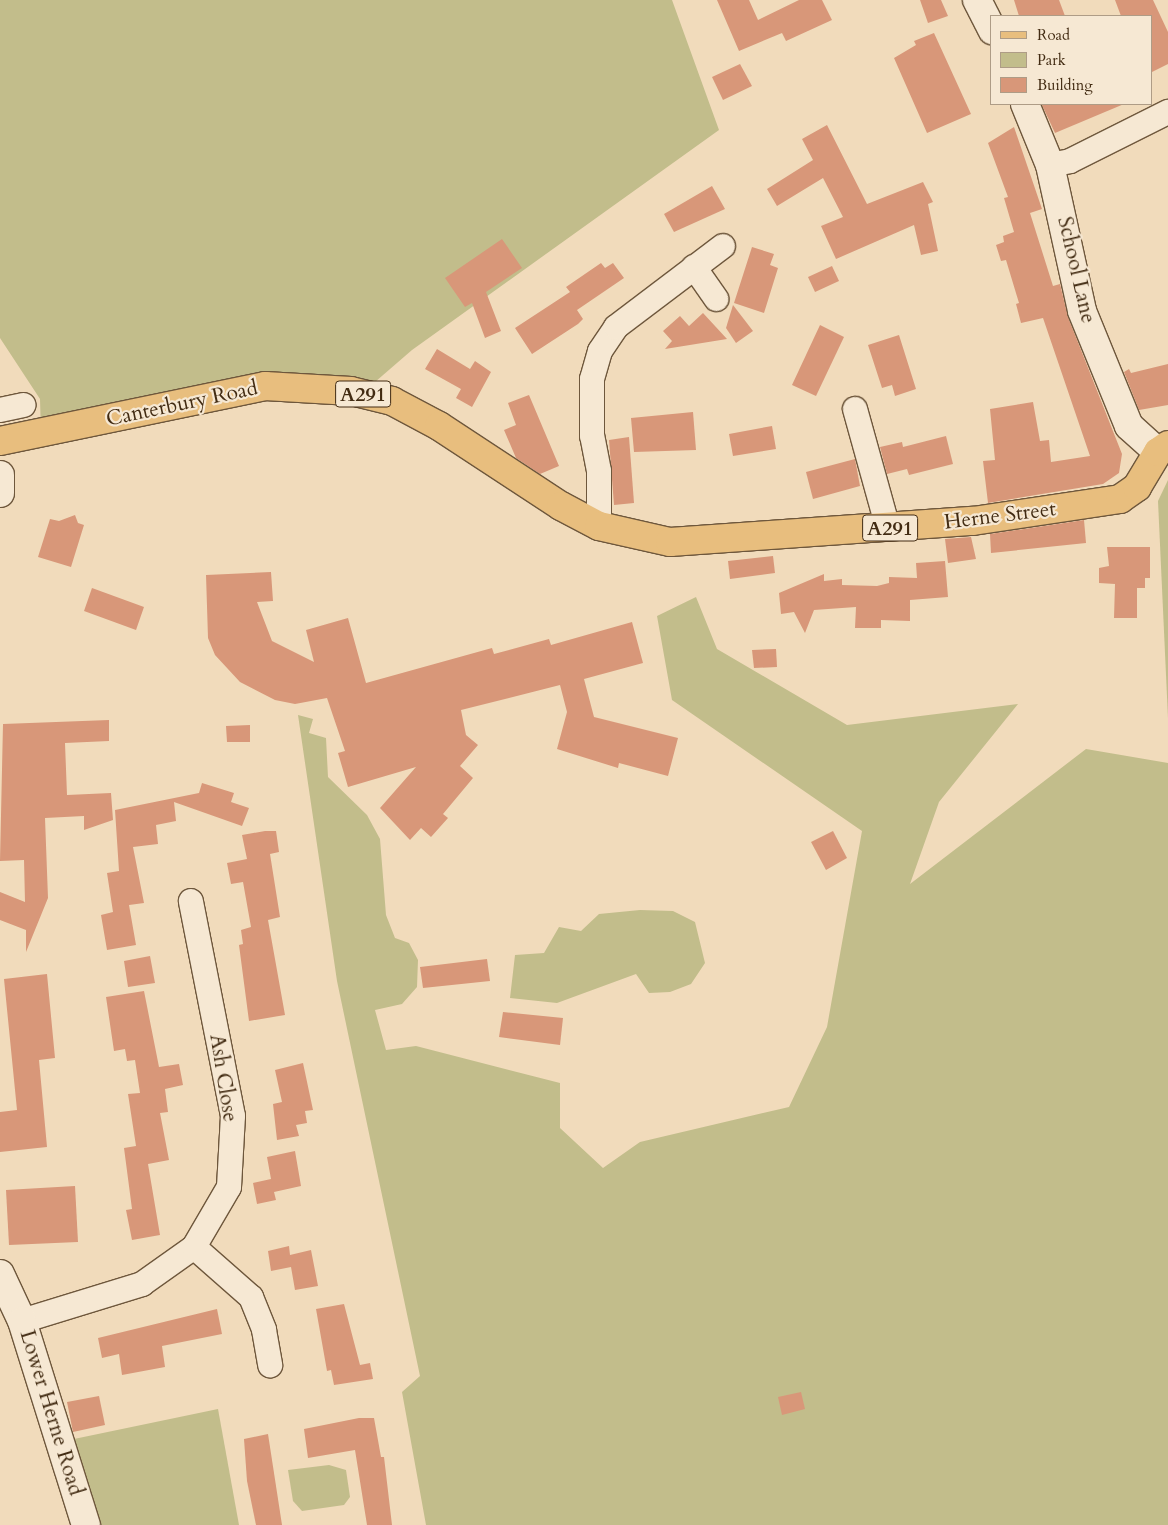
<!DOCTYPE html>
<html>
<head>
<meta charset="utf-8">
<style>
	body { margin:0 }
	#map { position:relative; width:1168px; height:1525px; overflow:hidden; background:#f1dbbb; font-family:Cardo,serif }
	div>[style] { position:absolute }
	.green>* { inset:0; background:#c2bd8b }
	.building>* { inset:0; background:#d89779 }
	.roads { filter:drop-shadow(1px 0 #6e573c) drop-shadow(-1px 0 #6e573c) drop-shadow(0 1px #6e573c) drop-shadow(0 -1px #6e573c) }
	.street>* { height:24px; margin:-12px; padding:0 12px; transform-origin:12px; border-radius:12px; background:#f6e8d3 }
	.secondary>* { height:28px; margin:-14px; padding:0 14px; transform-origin:14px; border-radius:14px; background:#f6e8d3 }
	.primary>* { height:28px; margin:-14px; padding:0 14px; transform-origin:14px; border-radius:14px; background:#e8be7e }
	span { translate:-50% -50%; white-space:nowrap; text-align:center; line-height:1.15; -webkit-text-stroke:4.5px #f6e8d3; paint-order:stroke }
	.shield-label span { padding:1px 4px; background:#f6e8d3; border:1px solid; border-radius:4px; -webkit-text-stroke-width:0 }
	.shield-label { font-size:20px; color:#422b12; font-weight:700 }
	.street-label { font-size:21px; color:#422b12 }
	.legend { position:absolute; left:990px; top:15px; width:162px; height:90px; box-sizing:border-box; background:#f6e8d3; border:1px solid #ae9c86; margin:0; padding:6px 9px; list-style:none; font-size:15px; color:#422b12 }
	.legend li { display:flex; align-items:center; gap:10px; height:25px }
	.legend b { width:25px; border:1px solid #ae9c86 }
</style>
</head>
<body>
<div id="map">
	<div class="green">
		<i style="clip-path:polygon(0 0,672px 0,719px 130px,412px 350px,375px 382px,351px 391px,311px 386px,41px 433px,40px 399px,0 338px)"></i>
		<i style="clip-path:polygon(1168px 480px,1168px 718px,1158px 501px)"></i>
		<i style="clip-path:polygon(696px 597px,717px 649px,847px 725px,1018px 704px,939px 802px,910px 884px,1086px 749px,1168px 763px,1168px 1525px,426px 1525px,402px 1392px,420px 1376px,337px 981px,298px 715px,313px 719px,309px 733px,326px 738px,328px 777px,367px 815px,380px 839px,386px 915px,395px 938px,409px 943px,418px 960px,417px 987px,402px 1004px,375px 1010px,386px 1050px,416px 1046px,560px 1083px,560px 1128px,603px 1168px,640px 1142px,789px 1107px,827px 1027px,862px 831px,672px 700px,657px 616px)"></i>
		<i style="clip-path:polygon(640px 910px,673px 911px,695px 922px,705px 963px,691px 984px,670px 992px,649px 993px,636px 974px,557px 1003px,510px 998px,515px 955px,544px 953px,559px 927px,581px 931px,599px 914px)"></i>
		<i style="clip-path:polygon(218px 1409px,239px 1525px,78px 1525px,50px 1444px)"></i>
		<i style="clip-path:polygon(329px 1465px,346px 1470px,350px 1497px,344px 1505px,302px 1511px,293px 1501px,288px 1470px)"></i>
	</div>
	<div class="building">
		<i style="clip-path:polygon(717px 0,749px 0,758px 20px,799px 0,822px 0,832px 20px,786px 41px,782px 33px,739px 51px)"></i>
		<i style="clip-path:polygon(920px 0,941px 0,948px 16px,928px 23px)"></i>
		<i style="clip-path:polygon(1014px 0,1059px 0,1065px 16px,1019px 16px)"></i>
		<i style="clip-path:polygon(1115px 0,1153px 0,1168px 32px,1168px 64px,1152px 72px,1152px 16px,1121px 16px)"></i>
		<i style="clip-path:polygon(934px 33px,971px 114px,927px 133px,894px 58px,916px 45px,914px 41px)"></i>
		<i style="clip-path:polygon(740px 64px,752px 86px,723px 100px,712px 77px)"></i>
		<i style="clip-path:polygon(1076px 104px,1124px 104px,1055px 133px,1042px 105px)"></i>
		<i style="clip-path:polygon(827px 125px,867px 204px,923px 182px,933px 202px,928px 204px,938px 251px,921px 255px,914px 225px,836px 259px,821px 226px,843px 217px,823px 178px,777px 206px,767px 189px,813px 160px,802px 139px)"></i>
		<i style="clip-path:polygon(1014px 127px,1042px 209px,1030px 213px,1053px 286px,1060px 284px,1068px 317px,1122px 454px,1119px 473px,1103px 484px,988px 503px,983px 461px,995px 460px,990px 409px,1033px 402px,1040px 441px,1049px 440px,1051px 462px,1090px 456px,1043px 318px,1021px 323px,1016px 304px,1019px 303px,1006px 260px,1001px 261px,996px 245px,1004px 242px,1003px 236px,1014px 232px,1004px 198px,1008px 197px,988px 143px)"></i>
		<i style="clip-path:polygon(712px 186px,725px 209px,674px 232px,664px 214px)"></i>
		<i style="clip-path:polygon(502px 239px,522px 268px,486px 292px,501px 331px,485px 338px,472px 303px,465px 307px,445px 278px)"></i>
		<i style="clip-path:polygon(752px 247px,774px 254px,770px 265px,778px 268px,764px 313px,734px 303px)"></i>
		<i style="clip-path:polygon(601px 263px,605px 268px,613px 263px,624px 278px,577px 310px,583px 319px,578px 324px,532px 354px,515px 328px,570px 292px,566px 287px)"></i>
		<i style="clip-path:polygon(832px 266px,839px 281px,815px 292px,808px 277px)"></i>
		<i style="clip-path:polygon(733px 305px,753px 331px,736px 343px,726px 328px)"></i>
		<i style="clip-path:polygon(703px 313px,727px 339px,665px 349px,672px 341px,663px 331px,680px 316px,689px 326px)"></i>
		<i style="clip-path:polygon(820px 325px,844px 337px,816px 396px,792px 385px)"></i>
		<i style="clip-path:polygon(899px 335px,916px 389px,895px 396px,892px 385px,882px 388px,868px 345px)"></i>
		<i style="clip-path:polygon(437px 349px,470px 369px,475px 361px,491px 372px,472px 407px,456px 398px,461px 389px,425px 369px)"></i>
		<i style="clip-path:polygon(1168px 364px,1168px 405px,1139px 410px,1124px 372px,1129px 369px,1131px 373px)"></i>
		<i style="clip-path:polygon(529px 395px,559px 466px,540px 474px,516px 458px,504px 430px,516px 425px,508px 403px)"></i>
		<i style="clip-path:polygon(693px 412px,696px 450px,634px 452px,631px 418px)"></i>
		<i style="clip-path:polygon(772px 426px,776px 449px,733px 456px,729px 434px)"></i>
		<i style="clip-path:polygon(946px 436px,953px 464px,909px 475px,907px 469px,887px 474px,880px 447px,902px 442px,903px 447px)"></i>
		<i style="clip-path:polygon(629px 437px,634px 503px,614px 505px,609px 440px)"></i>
		<i style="clip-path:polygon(855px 459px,860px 486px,813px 499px,806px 472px)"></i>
		<i style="clip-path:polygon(75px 515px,78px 523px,84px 525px,71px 567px,38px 557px,50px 519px,59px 521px)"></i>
		<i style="clip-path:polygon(1084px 520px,1086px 543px,991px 553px,990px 534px)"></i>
		<i style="clip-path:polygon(971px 537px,976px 559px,948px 563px,945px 539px)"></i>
		<i style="clip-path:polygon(1107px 547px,1150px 547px,1150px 578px,1145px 578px,1145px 588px,1137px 588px,1137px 618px,1114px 618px,1115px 584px,1099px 583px,1099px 568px,1109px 566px)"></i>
		<i style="clip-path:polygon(773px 556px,775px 573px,730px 579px,728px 561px)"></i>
		<i style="clip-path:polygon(945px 561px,948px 597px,910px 600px,910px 621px,881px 620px,881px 628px,855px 628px,856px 607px,814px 610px,805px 633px,794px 612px,781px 614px,779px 593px,824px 574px,824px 581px,842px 579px,842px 585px,877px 586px,889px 583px,889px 577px,917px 578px,916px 563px)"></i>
		<i style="clip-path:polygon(271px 572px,273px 601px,257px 602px,272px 641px,314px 662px,306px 630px,348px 618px,366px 683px,492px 648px,494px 654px,549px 639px,551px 645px,632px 622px,643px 663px,584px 679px,594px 717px,678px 738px,668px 776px,619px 763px,618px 768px,557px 749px,567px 712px,560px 685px,461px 710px,466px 735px,478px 745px,460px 766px,473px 778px,443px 814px,448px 818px,431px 837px,421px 828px,410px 840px,380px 808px,416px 767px,348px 787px,338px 753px,345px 751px,327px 698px,295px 704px,275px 700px,240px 682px,215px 655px,208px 638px,206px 575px)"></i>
		<i style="clip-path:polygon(92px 588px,144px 607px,136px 630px,84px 611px)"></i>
		<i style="clip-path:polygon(776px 649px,777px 667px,754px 668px,752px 650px)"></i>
		<i style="clip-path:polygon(109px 720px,109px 741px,65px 743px,67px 795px,111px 793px,113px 820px,84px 830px,84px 816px,45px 818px,48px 898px,26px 952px,26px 930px,0 920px,0 892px,25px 902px,24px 860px,0 861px,3px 724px)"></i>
		<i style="clip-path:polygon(250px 725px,250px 742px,227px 742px,226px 726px)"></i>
		<i style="clip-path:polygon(202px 783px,234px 793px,231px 802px,249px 808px,242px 826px,174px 802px,176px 821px,156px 825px,158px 844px,133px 847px,144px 903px,129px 905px,136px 945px,107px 950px,101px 915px,113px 912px,107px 873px,119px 871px,115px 810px,199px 793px)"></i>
		<i style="clip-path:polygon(265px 831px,276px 831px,279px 852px,270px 854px,280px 917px,268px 920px,285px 1015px,249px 1021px,239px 945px,243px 944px,241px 930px,251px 927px,243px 882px,231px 884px,227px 863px,247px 859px,242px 835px)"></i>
		<i style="clip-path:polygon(833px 831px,847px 858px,826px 870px,811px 842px)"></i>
		<i style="clip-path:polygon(150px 956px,155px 983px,128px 987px,124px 961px)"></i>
		<i style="clip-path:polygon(487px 959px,490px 981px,423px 988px,420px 967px)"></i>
		<i style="clip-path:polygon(47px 974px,55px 1058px,39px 1060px,47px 1147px,0 1152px,0 1112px,17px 1110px,4px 979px)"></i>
		<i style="clip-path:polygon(144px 991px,159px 1067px,179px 1064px,183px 1085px,165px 1089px,168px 1112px,160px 1113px,169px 1160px,148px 1164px,160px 1235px,132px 1240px,126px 1210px,132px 1209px,124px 1148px,136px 1146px,128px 1094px,140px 1093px,135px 1060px,127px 1061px,125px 1049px,114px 1051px,106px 997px)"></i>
		<i style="clip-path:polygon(503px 1012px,563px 1018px,560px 1045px,499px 1037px)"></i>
		<i style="clip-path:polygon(303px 1063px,313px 1110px,305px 1111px,307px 1123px,296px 1125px,299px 1136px,277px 1140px,273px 1104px,282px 1102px,275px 1070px)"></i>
		<i style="clip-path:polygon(295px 1151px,301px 1186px,274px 1192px,276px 1200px,257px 1204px,253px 1183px,271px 1179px,267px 1157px)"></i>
		<i style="clip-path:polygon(75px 1186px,78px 1242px,9px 1245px,6px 1190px)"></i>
		<i style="clip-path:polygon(289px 1246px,290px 1255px,311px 1250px,318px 1286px,295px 1290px,291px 1267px,271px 1271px,268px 1251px)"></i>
		<i style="clip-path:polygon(344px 1304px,360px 1365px,370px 1363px,373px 1379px,334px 1385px,331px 1370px,327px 1371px,316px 1309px)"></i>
		<i style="clip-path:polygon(217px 1309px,222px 1334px,162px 1346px,165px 1367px,122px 1375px,119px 1354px,102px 1358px,98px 1338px)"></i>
		<i style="clip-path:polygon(801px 1392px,805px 1409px,782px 1415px,778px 1397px)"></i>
		<i style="clip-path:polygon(99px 1396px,105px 1425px,73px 1432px,67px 1402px)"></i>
		<i style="clip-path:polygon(359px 1418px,374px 1418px,381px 1457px,384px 1457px,392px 1525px,367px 1525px,355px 1450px,308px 1458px,304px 1429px)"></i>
		<i style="clip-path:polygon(268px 1434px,282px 1525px,256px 1525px,247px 1481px,244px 1439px)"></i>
	</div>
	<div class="roads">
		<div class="street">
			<i style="left:1050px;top:165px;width:20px;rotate:-11deg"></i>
			<i style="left:1070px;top:161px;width:110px;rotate:-26.6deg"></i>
			<i style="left:694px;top:267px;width:39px;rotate:55deg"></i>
			<i style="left:855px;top:409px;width:123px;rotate:74.5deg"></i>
			<i style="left:0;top:410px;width:24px;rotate:-12deg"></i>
			<i style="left:599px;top:526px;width:55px;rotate:-90deg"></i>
			<i style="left:599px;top:471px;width:36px;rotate:-101deg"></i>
			<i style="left:592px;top:436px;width:57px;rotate:-90deg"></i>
			<i style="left:592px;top:379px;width:29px;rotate:-74deg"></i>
			<i style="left:600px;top:351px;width:29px;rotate:-56deg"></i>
			<i style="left:616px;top:327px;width:134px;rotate:-37.1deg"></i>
			<i style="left:194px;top:1247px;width:76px;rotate:41.3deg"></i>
			<i style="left:251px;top:1297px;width:35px;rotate:68deg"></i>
			<i style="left:264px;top:1330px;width:36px;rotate:80deg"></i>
			<i style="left:22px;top:1321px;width:126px;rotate:-17.1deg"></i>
			<i style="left:142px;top:1284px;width:64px;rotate:-35.4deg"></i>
			<i style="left:194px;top:1247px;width:69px;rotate:-59.7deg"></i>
			<i style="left:229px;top:1187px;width:71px;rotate:-86.8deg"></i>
			<i style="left:233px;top:1116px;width:219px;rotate:-101.1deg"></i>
		</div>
		<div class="secondary">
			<i style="left:977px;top:0;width:34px;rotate:63deg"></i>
			<i style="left:1025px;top:104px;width:66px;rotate:67.7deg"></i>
			<i style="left:1050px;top:165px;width:149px;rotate:77.6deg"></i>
			<i style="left:1082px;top:311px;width:124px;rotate:67.8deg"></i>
			<i style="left:1129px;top:426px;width:39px;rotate:42deg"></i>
			<i style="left:0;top:475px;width:18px;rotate:90deg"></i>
			<i style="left:0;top:1274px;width:52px;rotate:64.9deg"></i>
			<i style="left:22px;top:1321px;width:214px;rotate:72.6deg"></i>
		</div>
		<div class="primary">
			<i style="left:0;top:441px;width:271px;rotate:-11.7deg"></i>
			<i style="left:265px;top:386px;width:86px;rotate:3.3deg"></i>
			<i style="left:351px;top:391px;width:42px;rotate:13.7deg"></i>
			<i style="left:392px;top:401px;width:53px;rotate:28deg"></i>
			<i style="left:439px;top:426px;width:146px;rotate:33.3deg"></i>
			<i style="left:561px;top:506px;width:43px;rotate:27.8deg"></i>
			<i style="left:599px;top:526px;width:73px;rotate:12.7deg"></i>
			<i style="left:670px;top:542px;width:304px;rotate:-4deg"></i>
			<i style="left:973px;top:521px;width:149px;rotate:-8.5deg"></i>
			<i style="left:1120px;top:499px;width:21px;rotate:-35deg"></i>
			<i style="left:1137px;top:487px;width:41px;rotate:-59deg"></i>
			<i style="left:1158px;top:452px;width:12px;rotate:-35deg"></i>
		</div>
	</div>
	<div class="shield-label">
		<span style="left:363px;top:394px">A291</span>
		<span style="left:890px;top:528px">A291</span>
	</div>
	<div class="street-label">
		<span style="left:1076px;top:270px;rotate:77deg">School Lane</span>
		<span style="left:182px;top:404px;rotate:-12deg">Canterbury Road</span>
		<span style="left:1000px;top:516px;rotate:-7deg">Herne Street</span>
		<span style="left:223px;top:1078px;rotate:81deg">Ash Close</span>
		<span style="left:51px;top:1413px;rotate:73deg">Lower Herne Road</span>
	</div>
	<ul class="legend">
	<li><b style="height:6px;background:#e8be7e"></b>Road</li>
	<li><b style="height:14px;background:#c2bd8b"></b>Park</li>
	<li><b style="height:14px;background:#d89779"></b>Building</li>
	</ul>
</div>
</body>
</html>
